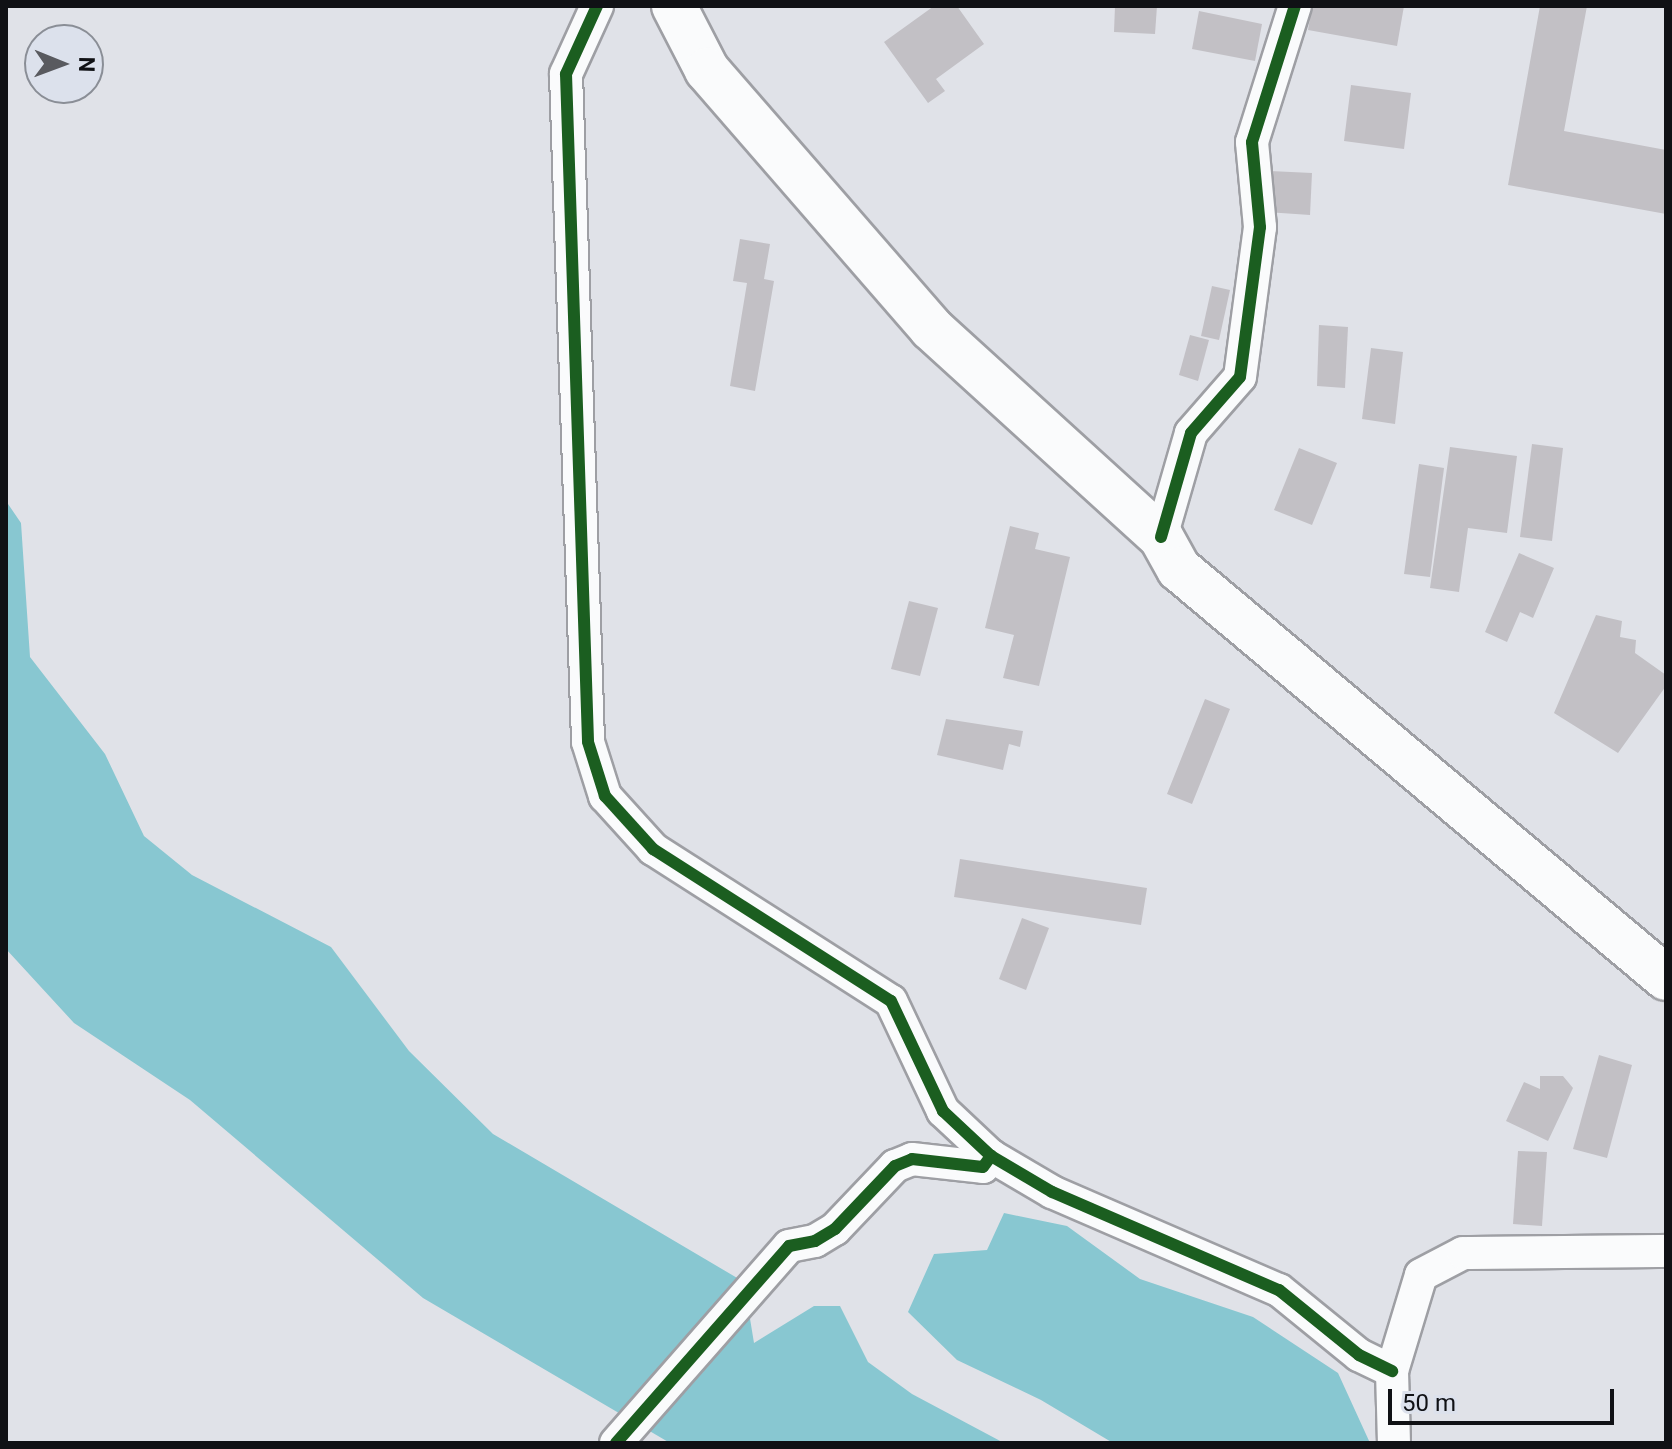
<!DOCTYPE html>
<html>
<head>
<meta charset="utf-8">
<style>
	body { margin:0 }
	#map { position:relative; width:1672px; height:1449px; overflow:hidden; background:#e0e2e8; font-family:Roboto,sans-serif }
	div>[style] { position:absolute }
	.water>* { inset:0; background:#88c7d1 }
	.building>* { inset:0; background:#c2c0c5 }
	.roads { filter:drop-shadow(2px 0 #9e9fa4) drop-shadow(-2px 0 #9e9fa4) drop-shadow(0 2px #9e9fa4) drop-shadow(0 -2px #9e9fa4) }
	.minor>* { height:32px; margin:-16px; padding:0 16px; transform-origin:16px; border-radius:16px; background:#fafbfc }
	.trunk>* { height:44px; margin:-22px; padding:0 22px; transform-origin:22px; border-radius:22px; background:#fafbfc }
	.cycleway>* { height:12px; margin:-6px; padding:0 6px; transform-origin:6px; border-radius:6px; background:#1b5e20 }
	span { translate:-50% -50%; white-space:nowrap; text-align:center; line-height:1.15; -webkit-text-stroke:6px #dce1ec; paint-order:stroke }
	.frame { position:absolute; inset:0; border:8px solid #101115; pointer-events:none }
	.north { position:absolute; left:24px; top:24px; width:80px; height:80px; box-sizing:border-box; background:#dce1ec; border:2px solid #8a8e96; border-radius:50%; rotate:91deg; font-size:22px; font-weight:700; line-height:32px; text-align:center; color:#101115 }
	.north::after { content:''; display:block; margin:auto; width:28px; height:36px; background:#595a5f; clip-path:polygon(50% 0,100% 100%,50% 72%,0 100%) }
	.scale { position:absolute; left:1388px; top:1389px; width:226px; height:36px; box-sizing:border-box; border:4px solid #101115; border-top:0; padding-left:10px; font-size:24px; line-height:28px; white-space:nowrap; color:#101115; -webkit-text-stroke:6px #dce1ec; paint-order:stroke }
</style>
</head>
<body>
<div id="map">
	<div class="water">
		<i style="clip-path:polygon(6px 501px,21px 523px,30px 657px,105px 754px,144px 836px,192px 875px,331px 947px,409px 1051px,493px 1134px,744px 1282px,754px 1343px,814px 1306px,840px 1306px,868px 1362px,912px 1394px,1004px 1443px,670px 1443px,423px 1298px,190px 1100px,74px 1023px,6px 949px)"></i>
		<i style="clip-path:polygon(1004px 1213px,1067px 1226px,1140px 1279px,1253px 1317px,1338px 1373px,1370px 1443px,1113px 1443px,1041px 1400px,957px 1360px,908px 1312px,934px 1254px,987px 1250px)"></i>
	</div>
	<div class="building">
		<i style="clip-path:polygon(934px 6px,957px 6px,984px 44px,936px 79px,945px 91px,928px 103px,884px 42px)"></i>
		<i style="clip-path:polygon(1115px 6px,1157px 6px,1155px 34px,1114px 32px)"></i>
		<i style="clip-path:polygon(1312px 6px,1404px 6px,1397px 46px,1308px 30px)"></i>
		<i style="clip-path:polygon(1540px 6px,1587px 6px,1564px 131px,1666px 150px,1666px 214px,1508px 185px)"></i>
		<i style="clip-path:polygon(1199px 11px,1262px 24px,1255px 61px,1192px 49px)"></i>
		<i style="clip-path:polygon(1351px 85px,1411px 93px,1404px 149px,1344px 141px)"></i>
		<i style="clip-path:polygon(1268px 171px,1312px 173px,1310px 215px,1267px 212px)"></i>
		<i style="clip-path:polygon(740px 239px,770px 244px,764px 279px,774px 281px,755px 391px,730px 386px,747px 283px,733px 281px)"></i>
		<i style="clip-path:polygon(1212px 286px,1230px 290px,1219px 340px,1201px 336px)"></i>
		<i style="clip-path:polygon(1319px 325px,1348px 327px,1345px 388px,1317px 386px)"></i>
		<i style="clip-path:polygon(1190px 335px,1209px 340px,1198px 381px,1179px 375px)"></i>
		<i style="clip-path:polygon(1371px 348px,1403px 352px,1395px 424px,1362px 419px)"></i>
		<i style="clip-path:polygon(1532px 444px,1563px 448px,1552px 541px,1520px 537px)"></i>
		<i style="clip-path:polygon(1450px 447px,1517px 456px,1507px 533px,1468px 528px,1459px 592px,1430px 588px)"></i>
		<i style="clip-path:polygon(1299px 448px,1337px 463px,1312px 525px,1274px 510px)"></i>
		<i style="clip-path:polygon(1419px 464px,1444px 468px,1430px 577px,1404px 574px)"></i>
		<i style="clip-path:polygon(1010px 526px,1039px 533px,1035px 549px,1070px 557px,1039px 686px,1003px 678px,1014px 635px,985px 628px)"></i>
		<i style="clip-path:polygon(1519px 553px,1554px 568px,1533px 618px,1520px 612px,1507px 642px,1485px 632px)"></i>
		<i style="clip-path:polygon(909px 601px,938px 608px,920px 676px,891px 669px)"></i>
		<i style="clip-path:polygon(1596px 615px,1622px 621px,1620px 637px,1636px 640px,1635px 653px,1666px 675px,1666px 686px,1618px 753px,1554px 713px)"></i>
		<i style="clip-path:polygon(1205px 699px,1230px 709px,1192px 804px,1167px 794px)"></i>
		<i style="clip-path:polygon(946px 719px,1023px 731px,1020px 747px,1009px 744px,1003px 770px,937px 755px)"></i>
		<i style="clip-path:polygon(960px 859px,1147px 888px,1141px 925px,954px 897px)"></i>
		<i style="clip-path:polygon(1022px 918px,1049px 928px,1026px 990px,999px 979px)"></i>
		<i style="clip-path:polygon(1599px 1055px,1632px 1065px,1607px 1158px,1573px 1149px)"></i>
		<i style="clip-path:polygon(1540px 1076px,1563px 1076px,1573px 1088px,1548px 1141px,1506px 1121px,1524px 1082px,1540px 1089px)"></i>
		<i style="clip-path:polygon(1518px 1151px,1547px 1152px,1542px 1226px,1513px 1224px)"></i>
	</div>
	<div class="roads">
		<div class="minor">
			<i style="left:597px;top:6px;width:75px;rotate:114.5deg"></i>
			<i style="left:566px;top:74px;width:668px;rotate:88.11deg"></i>
			<i style="left:588px;top:742px;width:57px;rotate:72.5deg"></i>
			<i style="left:605px;top:796px;width:72px;rotate:47.8deg"></i>
			<i style="left:653px;top:849px;width:282px;rotate:32.6deg"></i>
			<i style="left:891px;top:1001px;width:122px;rotate:64.7deg"></i>
			<i style="left:943px;top:1111px;width:66px;rotate:43.2deg"></i>
			<i style="left:991px;top:1156px;width:71px;rotate:30.5deg"></i>
			<i style="left:1052px;top:1192px;width:247px;rotate:23.4deg"></i>
			<i style="left:1279px;top:1290px;width:103px;rotate:39.1deg"></i>
			<i style="left:1359px;top:1355px;width:37px;rotate:26deg"></i>
			<i style="left:1161px;top:537px;width:108px;rotate:-73.9deg"></i>
			<i style="left:1191px;top:433px;width:74px;rotate:-48.8deg"></i>
			<i style="left:1240px;top:377px;width:151px;rotate:-82.4deg"></i>
			<i style="left:1260px;top:227px;width:85px;rotate:-95.4deg"></i>
			<i style="left:1252px;top:142px;width:143px;rotate:-72.5deg"></i>
			<i style="left:616px;top:1443px;width:262px;rotate:-48.7deg"></i>
			<i style="left:789px;top:1246px;width:26px;rotate:-11deg"></i>
			<i style="left:815px;top:1241px;width:23px;rotate:-31deg"></i>
			<i style="left:835px;top:1229px;width:87px;rotate:-46.4deg"></i>
			<i style="left:895px;top:1166px;width:18px;rotate:-22deg"></i>
			<i style="left:912px;top:1159px;width:71px;rotate:6.4deg"></i>
			<i style="left:983px;top:1167px;width:14px;rotate:-54deg"></i>
			<i style="left:1394px;top:1443px;width:72px;rotate:-91.6deg"></i>
			<i style="left:1392px;top:1371px;width:100px;rotate:-73.2deg"></i>
			<i style="left:1421px;top:1275px;width:47px;rotate:-27.6deg"></i>
			<i style="left:1463px;top:1253px;width:203px;rotate:-0.6deg"></i>
		</div>
		<div class="trunk">
			<i style="left:674px;top:6px;width:72px;rotate:62.7deg"></i>
			<i style="left:707px;top:70px;width:342px;rotate:49deg"></i>
			<i style="left:931px;top:328px;width:311px;rotate:42.3deg"></i>
			<i style="left:1161px;top:537px;width:37px;rotate:61deg"></i>
			<i style="left:1179px;top:569px;width:636px;rotate:40.02deg"></i>
		</div>
	</div>
	<div class="cycleway">
		<i style="left:597px;top:6px;width:75px;rotate:114.5deg"></i>
		<i style="left:566px;top:74px;width:668px;rotate:88.11deg"></i>
		<i style="left:588px;top:742px;width:57px;rotate:72.5deg"></i>
		<i style="left:605px;top:796px;width:72px;rotate:47.8deg"></i>
		<i style="left:653px;top:849px;width:282px;rotate:32.6deg"></i>
		<i style="left:891px;top:1001px;width:122px;rotate:64.7deg"></i>
		<i style="left:943px;top:1111px;width:66px;rotate:43.2deg"></i>
		<i style="left:991px;top:1156px;width:71px;rotate:30.5deg"></i>
		<i style="left:1052px;top:1192px;width:247px;rotate:23.4deg"></i>
		<i style="left:1279px;top:1290px;width:103px;rotate:39.1deg"></i>
		<i style="left:1359px;top:1355px;width:37px;rotate:26deg"></i>
		<i style="left:1161px;top:537px;width:108px;rotate:-73.9deg"></i>
		<i style="left:1191px;top:433px;width:74px;rotate:-48.8deg"></i>
		<i style="left:1240px;top:377px;width:151px;rotate:-82.4deg"></i>
		<i style="left:1260px;top:227px;width:85px;rotate:-95.4deg"></i>
		<i style="left:1252px;top:142px;width:143px;rotate:-72.5deg"></i>
		<i style="left:616px;top:1443px;width:262px;rotate:-48.7deg"></i>
		<i style="left:789px;top:1246px;width:26px;rotate:-11deg"></i>
		<i style="left:815px;top:1241px;width:23px;rotate:-31deg"></i>
		<i style="left:835px;top:1229px;width:87px;rotate:-46.4deg"></i>
		<i style="left:895px;top:1166px;width:18px;rotate:-22deg"></i>
		<i style="left:912px;top:1159px;width:71px;rotate:6.4deg"></i>
		<i style="left:983px;top:1167px;width:14px;rotate:-54deg"></i>
	</div>
	<div class="frame"></div>
	<div class="north">N</div>
	<div class="scale">50 m</div>
</div>
</body>
</html>
